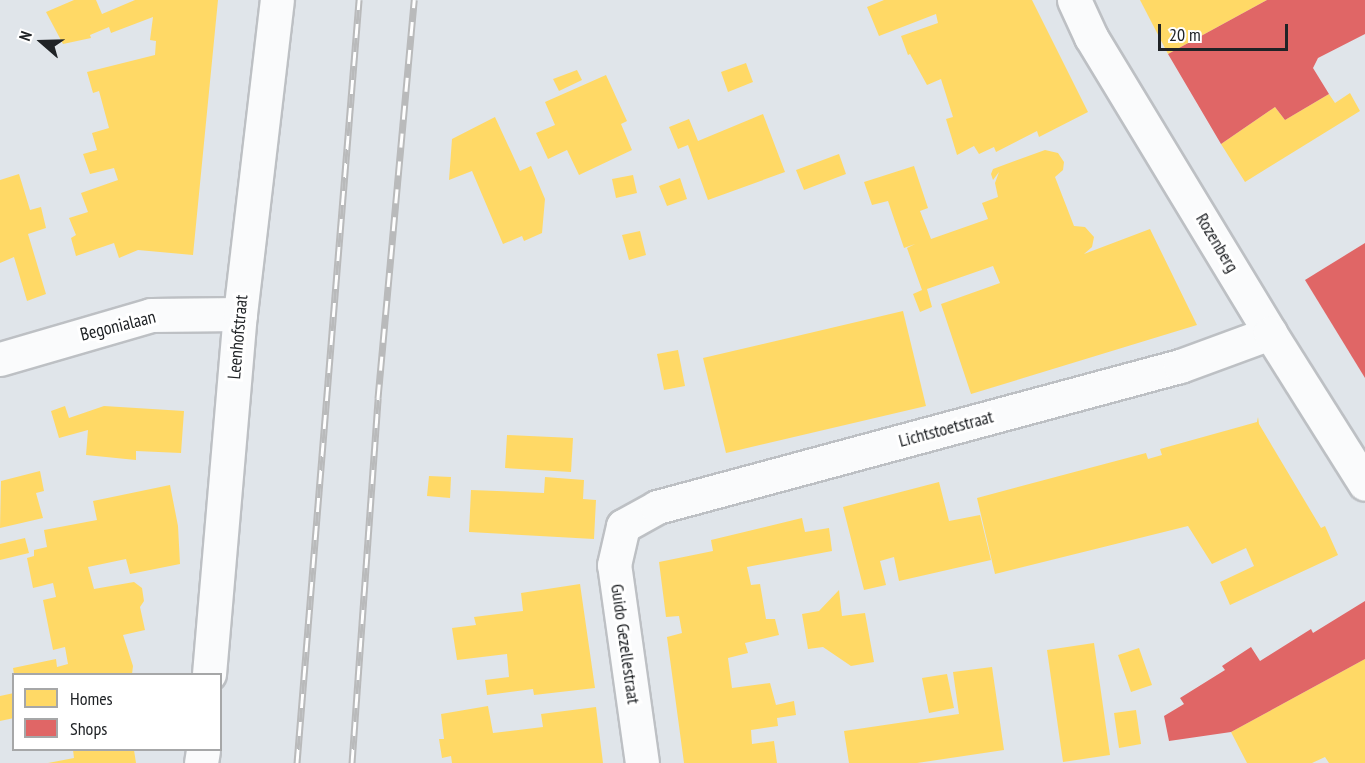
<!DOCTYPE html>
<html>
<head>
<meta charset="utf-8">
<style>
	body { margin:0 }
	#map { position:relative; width:1365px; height:763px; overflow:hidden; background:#e0e5ea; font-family:"PT Sans Narrow",sans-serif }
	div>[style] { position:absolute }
	.homes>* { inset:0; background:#ffd966 }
	.shops>* { inset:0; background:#e06666 }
	.roads { filter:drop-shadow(2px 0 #bdc0c4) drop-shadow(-2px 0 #bdc0c4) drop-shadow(0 2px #bdc0c4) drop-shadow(0 -2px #bdc0c4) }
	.minor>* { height:33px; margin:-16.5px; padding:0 16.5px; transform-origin:16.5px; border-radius:16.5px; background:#fafbfc }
	.major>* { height:33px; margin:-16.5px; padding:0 16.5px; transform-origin:16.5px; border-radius:16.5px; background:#fafbfc }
	.rail>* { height:7px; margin-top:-3.5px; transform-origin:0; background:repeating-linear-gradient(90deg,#fff 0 14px,#b9babb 0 28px); box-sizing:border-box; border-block:2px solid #b9babb }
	span { translate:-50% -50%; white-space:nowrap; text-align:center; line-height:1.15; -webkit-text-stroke:6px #fff; paint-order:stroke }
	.street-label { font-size:18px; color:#202326 }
	.legend { position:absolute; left:12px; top:673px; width:210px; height:78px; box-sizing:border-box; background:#fff; border:2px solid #a6a7a8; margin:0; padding:8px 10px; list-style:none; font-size:18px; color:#202326 }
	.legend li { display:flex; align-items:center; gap:12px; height:30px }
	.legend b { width:30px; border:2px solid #a6a7a8 }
	.north { position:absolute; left:12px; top:12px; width:60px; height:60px; -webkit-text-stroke:4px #fff; paint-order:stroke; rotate:290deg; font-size:16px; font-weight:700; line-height:24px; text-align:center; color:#202326 }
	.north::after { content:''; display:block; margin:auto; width:21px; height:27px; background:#202326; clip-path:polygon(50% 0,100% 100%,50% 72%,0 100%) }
	.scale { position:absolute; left:1158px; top:24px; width:130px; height:27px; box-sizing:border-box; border:3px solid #202326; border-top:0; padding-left:8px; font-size:18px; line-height:21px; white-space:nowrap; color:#202326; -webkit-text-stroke:4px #fff; paint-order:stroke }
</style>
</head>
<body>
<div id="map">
	<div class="homes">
		<i style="clip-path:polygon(74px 0,96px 0,102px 14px,135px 0,218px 0,193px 255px,138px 250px,119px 258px,114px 243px,76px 256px,71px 238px,76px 235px,69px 218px,88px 212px,81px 193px,118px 180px,114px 168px,90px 174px,83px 154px,97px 150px,92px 133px,109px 128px,99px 91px,93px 93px,87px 72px,155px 55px,156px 41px,150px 40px,153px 17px,111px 33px,109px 27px,90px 35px,91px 38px,63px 44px,46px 12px)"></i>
		<i style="clip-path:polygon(884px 0,1032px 0,1088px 112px,1039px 137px,1037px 131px,996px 152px,994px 147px,979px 154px,974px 146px,957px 155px,946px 119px,953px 117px,941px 79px,927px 85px,910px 54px,908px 55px,901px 36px,938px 23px,936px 14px,879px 36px,867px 7px)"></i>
		<i style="clip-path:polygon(1140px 0,1267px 0,1168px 54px)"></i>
		<i style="clip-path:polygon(746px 63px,753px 82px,728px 92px,721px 72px)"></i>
		<i style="clip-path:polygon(577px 70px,582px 80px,559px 91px,553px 79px)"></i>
		<i style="clip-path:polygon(606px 75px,627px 121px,621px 124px,632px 150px,579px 175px,567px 150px,548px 159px,536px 133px,555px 125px,545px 102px)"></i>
		<i style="clip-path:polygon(1350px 93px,1360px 111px,1245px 182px,1221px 144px,1275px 107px,1285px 120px,1329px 94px,1335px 103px)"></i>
		<i style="clip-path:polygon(763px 114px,785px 172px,708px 200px,688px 145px,678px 149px,669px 127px,689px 119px,698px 141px)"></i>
		<i style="clip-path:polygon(495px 117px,520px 171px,531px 166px,545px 199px,542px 233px,524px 241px,522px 236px,503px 244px,472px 171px,449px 180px,452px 139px)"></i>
		<i style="clip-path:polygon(1045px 150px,1058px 153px,1064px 162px,1063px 170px,1055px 177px,1074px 226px,1085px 227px,1094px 237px,1092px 247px,1084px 254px,1150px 229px,1197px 325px,971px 394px,941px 304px,1000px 283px,993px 266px,927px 289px,932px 307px,920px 312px,913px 294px,922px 290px,907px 248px,915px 244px,904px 248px,888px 201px,872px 205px,864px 182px,914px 166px,928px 208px,920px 211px,931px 239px,988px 219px,982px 203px,998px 197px,995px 183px,999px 172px,993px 180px,991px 174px,993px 169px)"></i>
		<i style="clip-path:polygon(839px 154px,846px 174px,804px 190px,796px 170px)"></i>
		<i style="clip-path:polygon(19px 174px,30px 210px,41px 207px,46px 228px,28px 234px,46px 294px,27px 301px,14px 257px,0 263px,0 180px)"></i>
		<i style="clip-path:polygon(633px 175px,637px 193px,616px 198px,612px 179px)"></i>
		<i style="clip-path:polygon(680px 178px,687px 199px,667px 206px,659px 186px)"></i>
		<i style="clip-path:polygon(640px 231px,646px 255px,629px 260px,622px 235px)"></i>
		<i style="clip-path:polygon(903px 311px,926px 406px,726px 453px,703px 358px)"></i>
		<i style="clip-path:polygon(678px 350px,685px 386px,664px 390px,657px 354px)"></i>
		<i style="clip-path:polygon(65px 406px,69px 418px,104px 406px,184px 411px,181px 453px,136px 451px,136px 460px,86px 455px,88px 430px,59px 438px,51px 411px)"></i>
		<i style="clip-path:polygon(1258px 417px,1259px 424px,1321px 528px,1325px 526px,1338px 555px,1230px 605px,1220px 582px,1254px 566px,1246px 548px,1212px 564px,1188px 526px,995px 574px,977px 498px,1146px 453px,1148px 459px,1162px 455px,1160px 449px,1257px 422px)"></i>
		<i style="clip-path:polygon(507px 435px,573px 438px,571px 472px,505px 468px)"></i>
		<i style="clip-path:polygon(40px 471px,44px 491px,36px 493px,43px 518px,0 528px,1px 481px)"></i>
		<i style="clip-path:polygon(429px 476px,451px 477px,450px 498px,427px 496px)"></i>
		<i style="clip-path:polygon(545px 477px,584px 480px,583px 499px,596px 500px,594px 539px,469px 532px,471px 490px,544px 493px)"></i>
		<i style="clip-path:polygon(939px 482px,949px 521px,980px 515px,991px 560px,899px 581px,894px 557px,880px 561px,886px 585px,864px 590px,843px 507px)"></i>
		<i style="clip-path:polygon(170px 485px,178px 526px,180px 564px,130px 574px,126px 559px,88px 567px,94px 589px,134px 582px,142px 588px,144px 601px,140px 607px,145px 630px,123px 635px,133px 666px,132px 674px,14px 674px,13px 668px,56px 659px,57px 667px,68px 664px,65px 647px,53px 650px,43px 600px,56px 597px,53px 583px,33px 588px,27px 558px,34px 556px,34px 550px,47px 547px,44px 530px,97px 520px,93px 501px)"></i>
		<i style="clip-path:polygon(802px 518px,805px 532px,829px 528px,832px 551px,747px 567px,751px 585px,760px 584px,766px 619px,775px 619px,779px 635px,745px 643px,748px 653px,728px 658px,732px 688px,770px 683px,776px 705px,794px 701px,796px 715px,777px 718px,778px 726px,751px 730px,752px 744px,774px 741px,777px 763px,684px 763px,667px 637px,682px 633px,679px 616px,666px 617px,659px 562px,713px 551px,711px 540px)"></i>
		<i style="clip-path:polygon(25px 538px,29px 553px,0 560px,0 544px)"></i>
		<i style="clip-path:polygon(580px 584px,595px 688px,534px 695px,533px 689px,487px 695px,485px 680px,509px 677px,507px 654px,457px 660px,452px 628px,476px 625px,474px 617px,523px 611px,521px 593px)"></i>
		<i style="clip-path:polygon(839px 590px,842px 616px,865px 613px,874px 662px,851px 666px,823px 647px,808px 649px,802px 614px,819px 611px)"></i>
		<i style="clip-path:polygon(1094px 643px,1110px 755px,1063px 762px,1047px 650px)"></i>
		<i style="clip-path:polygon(1139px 648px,1152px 685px,1131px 692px,1118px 655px)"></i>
		<i style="clip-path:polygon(1365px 659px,1365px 763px,1329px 763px,1325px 757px,1312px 763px,1247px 763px,1231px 732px)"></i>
		<i style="clip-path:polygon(992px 667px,1004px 750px,917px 763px,849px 763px,844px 731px,959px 714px,953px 672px)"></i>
		<i style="clip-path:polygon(947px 674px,954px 708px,929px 713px,922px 678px)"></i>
		<i style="clip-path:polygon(14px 693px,14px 718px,0 721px,0 696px)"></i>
		<i style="clip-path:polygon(488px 706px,493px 733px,543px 727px,541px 714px,596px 707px,603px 763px,452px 763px,451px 756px,442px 758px,439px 739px,444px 739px,441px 714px)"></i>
		<i style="clip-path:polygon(1136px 710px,1141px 744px,1119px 748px,1114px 713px)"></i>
		<i style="clip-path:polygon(73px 750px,134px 750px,136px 763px,48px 763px,74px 758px)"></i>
	</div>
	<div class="shops">
		<i style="clip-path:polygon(1267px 0,1365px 0,1365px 34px,1318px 58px,1313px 68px,1329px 94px,1285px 120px,1275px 107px,1221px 144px,1168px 54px)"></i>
		<i style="clip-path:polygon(1365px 243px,1365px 378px,1305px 280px)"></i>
		<i style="clip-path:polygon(1365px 601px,1365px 659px,1231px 732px,1169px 741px,1164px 716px,1184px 704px,1180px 698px,1225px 670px,1222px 666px,1251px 647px,1260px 661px,1311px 629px,1313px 633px)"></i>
	</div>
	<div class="roads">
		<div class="minor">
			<i style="left:0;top:359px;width:157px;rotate:-16.2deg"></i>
			<i style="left:151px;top:315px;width:89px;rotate:-0.6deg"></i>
			<i style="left:209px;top:674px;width:361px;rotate:-85.1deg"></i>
			<i style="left:240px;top:314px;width:316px;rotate:-83.3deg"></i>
			<i style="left:201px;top:763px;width:13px;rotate:-81deg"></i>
			<i style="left:642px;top:763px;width:200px;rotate:-98deg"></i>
			<i style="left:614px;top:565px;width:40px;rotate:-77deg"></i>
			<i style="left:623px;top:526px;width:39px;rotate:-29deg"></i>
			<i style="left:657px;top:507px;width:542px;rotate:-15.09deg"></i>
			<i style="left:1180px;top:366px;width:96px;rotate:-20.1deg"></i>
		</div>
		<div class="major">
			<i style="left:1074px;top:0;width:41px;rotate:65.3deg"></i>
			<i style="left:1091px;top:37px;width:346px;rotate:58.8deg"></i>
			<i style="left:1270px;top:333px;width:178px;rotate:57.8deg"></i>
		</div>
	</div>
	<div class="rail">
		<i style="left:297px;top:763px;width:766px;rotate:-85.35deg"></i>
		<i style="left:352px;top:763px;width:366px;rotate:-85.9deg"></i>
		<i style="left:378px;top:398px;width:400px;rotate:-84.8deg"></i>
	</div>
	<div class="street-label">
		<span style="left:1217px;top:243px;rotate:59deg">Rozenberg</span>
		<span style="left:118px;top:326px;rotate:-14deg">Begonialaan</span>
		<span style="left:238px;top:337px;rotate:-85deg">Leenhofstraat</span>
		<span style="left:946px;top:429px;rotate:-15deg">Lichtstoetstraat</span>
		<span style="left:625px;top:644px;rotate:82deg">Guido Gezellestraat</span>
	</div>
	<ul class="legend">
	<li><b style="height:16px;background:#ffd966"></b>Homes</li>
	<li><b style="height:16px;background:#e06666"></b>Shops</li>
	</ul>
	<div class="north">N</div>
	<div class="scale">20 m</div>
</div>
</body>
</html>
